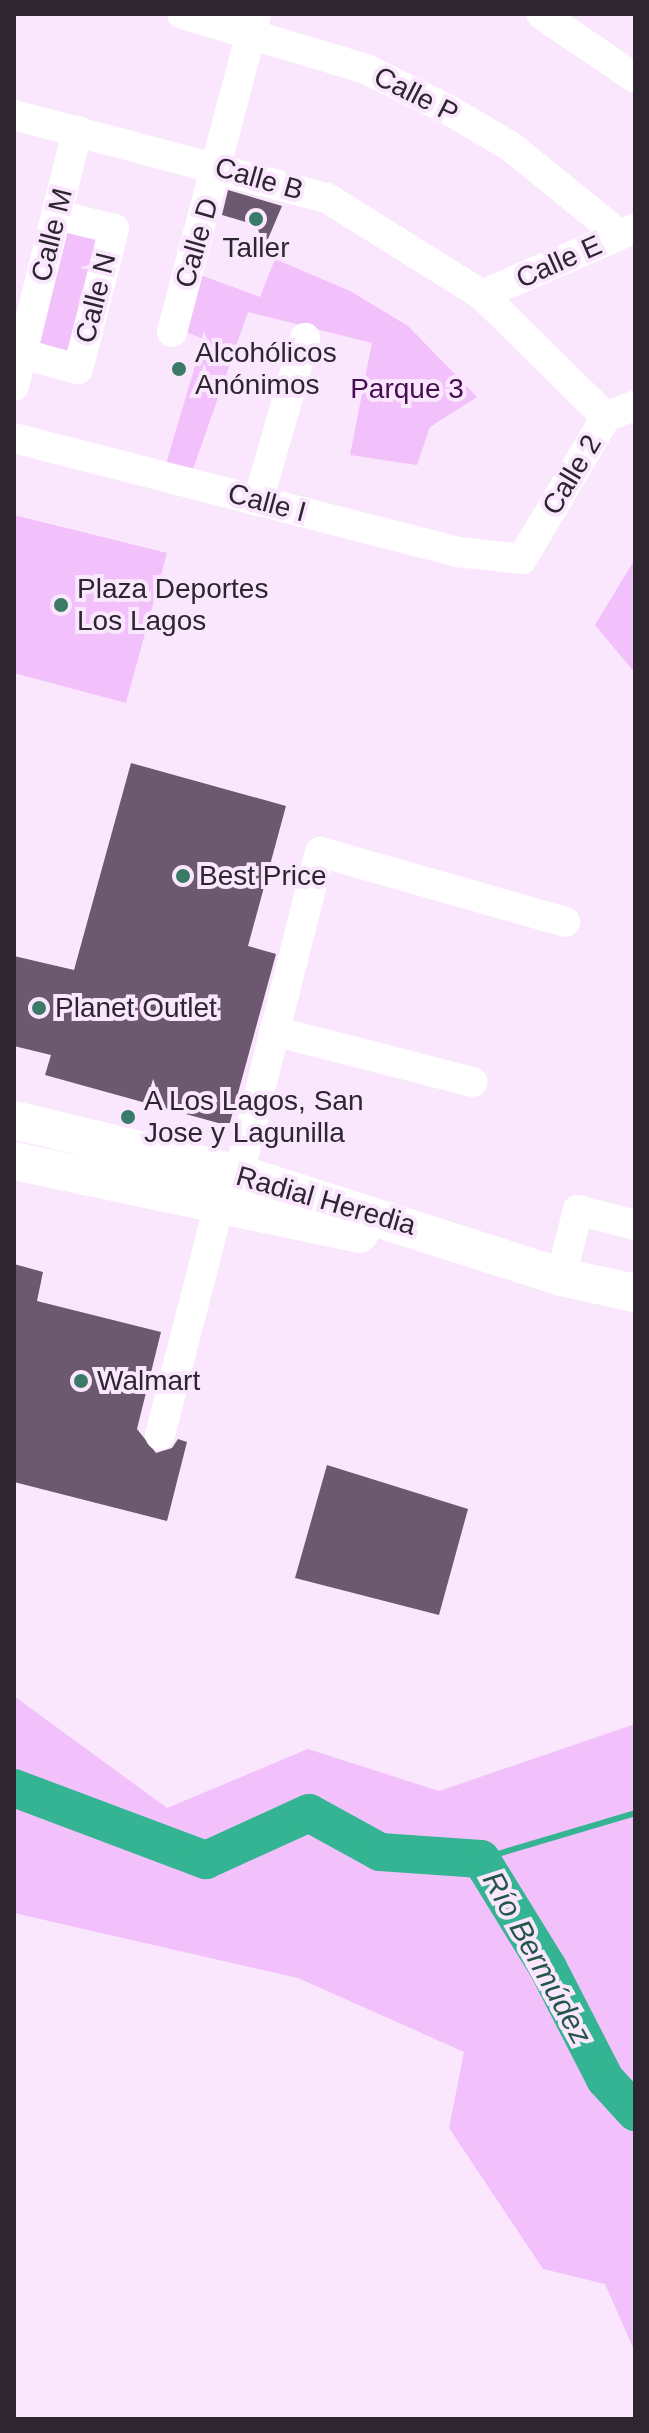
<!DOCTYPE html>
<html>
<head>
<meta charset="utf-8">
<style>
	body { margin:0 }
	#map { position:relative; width:649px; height:2433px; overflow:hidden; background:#fae7fd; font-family:Arial,sans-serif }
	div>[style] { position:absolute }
	.green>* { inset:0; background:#f2c1fb }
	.stream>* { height:6px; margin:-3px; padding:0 3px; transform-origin:3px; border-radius:3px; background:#34b492 }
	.river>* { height:38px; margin:-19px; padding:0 19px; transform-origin:19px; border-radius:19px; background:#34b492 }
	.building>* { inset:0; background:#6c586f }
	.minor>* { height:30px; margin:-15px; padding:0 15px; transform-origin:15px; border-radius:15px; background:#fff }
	.major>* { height:38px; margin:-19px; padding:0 19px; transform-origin:19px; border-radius:19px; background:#fff }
	.dots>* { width:22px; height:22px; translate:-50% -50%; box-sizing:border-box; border:4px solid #fae7fd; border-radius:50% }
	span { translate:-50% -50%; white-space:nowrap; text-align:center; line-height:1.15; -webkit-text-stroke:8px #fae7fd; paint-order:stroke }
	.street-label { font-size:28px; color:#2d252f }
	.poi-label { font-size:28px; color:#2d252f }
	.left { translate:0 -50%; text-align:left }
	.park-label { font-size:28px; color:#460e50 }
	.water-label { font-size:30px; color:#245747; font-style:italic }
	.frame { position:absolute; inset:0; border:16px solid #2d252f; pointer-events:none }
</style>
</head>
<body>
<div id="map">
	<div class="green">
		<i style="clip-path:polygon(57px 215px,110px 231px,72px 361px,25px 349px)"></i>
		<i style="clip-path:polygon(275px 259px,350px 291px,408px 326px,477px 397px,430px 427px,417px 465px,350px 455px,372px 343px,248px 312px,192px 472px,166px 464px,203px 339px,184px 331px,200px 275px,260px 297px)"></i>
		<i style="clip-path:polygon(14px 515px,167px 553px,126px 703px,14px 673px)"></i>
		<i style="clip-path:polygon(635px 559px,635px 673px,595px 625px)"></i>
		<i style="clip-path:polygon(14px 1696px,167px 1808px,308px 1749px,439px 1791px,635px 1724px,635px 2352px,605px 2284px,543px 2269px,449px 2128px,464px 2052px,298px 1978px,14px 1913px)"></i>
	</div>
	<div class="stream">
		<i style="left:481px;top:1859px;width:161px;rotate:-16.6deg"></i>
	</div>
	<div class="river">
		<i style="left:14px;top:1788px;width:205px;rotate:20.6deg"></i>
		<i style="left:206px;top:1860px;width:113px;rotate:-24.5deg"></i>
		<i style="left:309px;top:1813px;width:81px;rotate:28.8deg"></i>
		<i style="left:380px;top:1852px;width:101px;rotate:4deg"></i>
		<i style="left:481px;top:1859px;width:128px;rotate:58.4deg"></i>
		<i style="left:548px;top:1968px;width:125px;rotate:62.8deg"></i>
		<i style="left:605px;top:2079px;width:45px;rotate:47.7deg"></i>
	</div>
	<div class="building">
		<i style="clip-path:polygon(228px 190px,282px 206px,265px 246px,256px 225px,222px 215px)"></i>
		<i style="clip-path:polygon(131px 763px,286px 806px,248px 946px,276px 954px,229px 1126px,45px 1075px,51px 1055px,14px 1046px,14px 956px,74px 970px)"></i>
		<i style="clip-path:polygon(14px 1264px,43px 1272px,37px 1301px,161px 1332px,137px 1429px,156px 1453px,172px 1448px,178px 1439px,187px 1442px,167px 1521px,14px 1482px)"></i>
		<i style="clip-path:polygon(327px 1465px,468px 1509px,439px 1615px,295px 1578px)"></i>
	</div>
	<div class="minor">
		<i style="left:182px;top:14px;width:192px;rotate:16.6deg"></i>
		<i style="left:366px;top:69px;width:90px;rotate:26.3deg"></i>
		<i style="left:447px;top:109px;width:73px;rotate:30.4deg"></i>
		<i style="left:510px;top:146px;width:141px;rotate:39deg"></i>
		<i style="left:541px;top:14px;width:114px;rotate:34.2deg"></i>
		<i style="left:14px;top:115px;width:324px;rotate:14.9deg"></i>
		<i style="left:327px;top:198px;width:183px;rotate:32deg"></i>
		<i style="left:482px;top:295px;width:174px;rotate:44.5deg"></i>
		<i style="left:482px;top:295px;width:166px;rotate:-23.5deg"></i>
		<i style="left:172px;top:332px;width:329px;rotate:-75.2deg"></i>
		<i style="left:23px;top:354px;width:57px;rotate:15.3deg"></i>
		<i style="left:78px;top:369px;width:145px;rotate:-75.6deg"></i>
		<i style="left:114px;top:229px;width:59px;rotate:-166.2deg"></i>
		<i style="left:14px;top:386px;width:263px;rotate:-76.1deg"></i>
		<i style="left:14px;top:438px;width:457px;rotate:14.4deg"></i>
		<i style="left:457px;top:552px;width:65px;rotate:6.1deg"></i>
		<i style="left:522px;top:559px;width:165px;rotate:-59.4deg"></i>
		<i style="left:606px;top:417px;width:31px;rotate:-22deg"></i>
		<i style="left:258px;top:501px;width:170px;rotate:-73.9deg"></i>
		<i style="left:274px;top:1031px;width:205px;rotate:14.4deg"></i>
		<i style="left:239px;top:1174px;width:332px;rotate:-75.9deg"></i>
		<i style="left:320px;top:852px;width:255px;rotate:15.9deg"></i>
		<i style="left:561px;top:1277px;width:69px;rotate:-75.8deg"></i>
		<i style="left:578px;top:1210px;width:59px;rotate:14.7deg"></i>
		<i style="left:160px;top:1435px;width:241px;rotate:-75.6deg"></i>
	</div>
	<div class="major">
		<i style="left:14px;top:1120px;width:231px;rotate:13.5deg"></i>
		<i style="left:239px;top:1174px;width:338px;rotate:17.7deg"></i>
		<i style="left:561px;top:1277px;width:76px;rotate:12.2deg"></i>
		<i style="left:14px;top:1161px;width:353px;rotate:11.9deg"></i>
	</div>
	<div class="dots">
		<i style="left:256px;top:219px;background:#3b7a67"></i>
		<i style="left:179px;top:369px;background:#3b7a67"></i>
		<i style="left:61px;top:605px;background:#3b7a67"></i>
		<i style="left:183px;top:876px;background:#3b7a67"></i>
		<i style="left:39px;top:1008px;background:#3b7a67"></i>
		<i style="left:128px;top:1117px;background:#3b7a67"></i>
		<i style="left:81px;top:1381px;background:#3b7a67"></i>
	</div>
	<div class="street-label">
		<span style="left:416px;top:95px;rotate:27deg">Calle P</span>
		<span style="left:259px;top:179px;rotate:16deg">Calle B</span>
		<span style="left:52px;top:235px;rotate:-76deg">Calle M</span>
		<span style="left:197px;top:243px;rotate:-74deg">Calle D</span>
		<span style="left:559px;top:262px;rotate:-24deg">Calle E</span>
		<span style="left:96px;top:298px;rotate:-76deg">Calle N</span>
		<span style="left:572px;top:475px;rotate:-59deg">Calle 2</span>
		<span style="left:267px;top:503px;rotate:15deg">Calle I</span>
		<span style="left:326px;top:1201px;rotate:16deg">Radial Heredia</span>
	</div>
	<div class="poi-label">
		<span style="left:256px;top:248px">Taller</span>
		<span class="left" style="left:195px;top:369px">Alcohólicos<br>Anónimos</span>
		<span class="left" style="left:77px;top:605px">Plaza Deportes<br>Los Lagos</span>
		<span class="left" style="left:199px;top:876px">Best Price</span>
		<span class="left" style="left:55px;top:1008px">Planet Outlet</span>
		<span class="left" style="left:144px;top:1117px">A Los Lagos, San<br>Jose y Lagunilla</span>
		<span class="left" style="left:97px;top:1381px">Walmart</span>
	</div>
	<div class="park-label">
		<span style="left:407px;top:389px">Parque 3</span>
	</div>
	<div class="water-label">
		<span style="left:537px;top:1958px;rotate:61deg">Río Bermúdez</span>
	</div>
	<div class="frame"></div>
</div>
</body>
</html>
